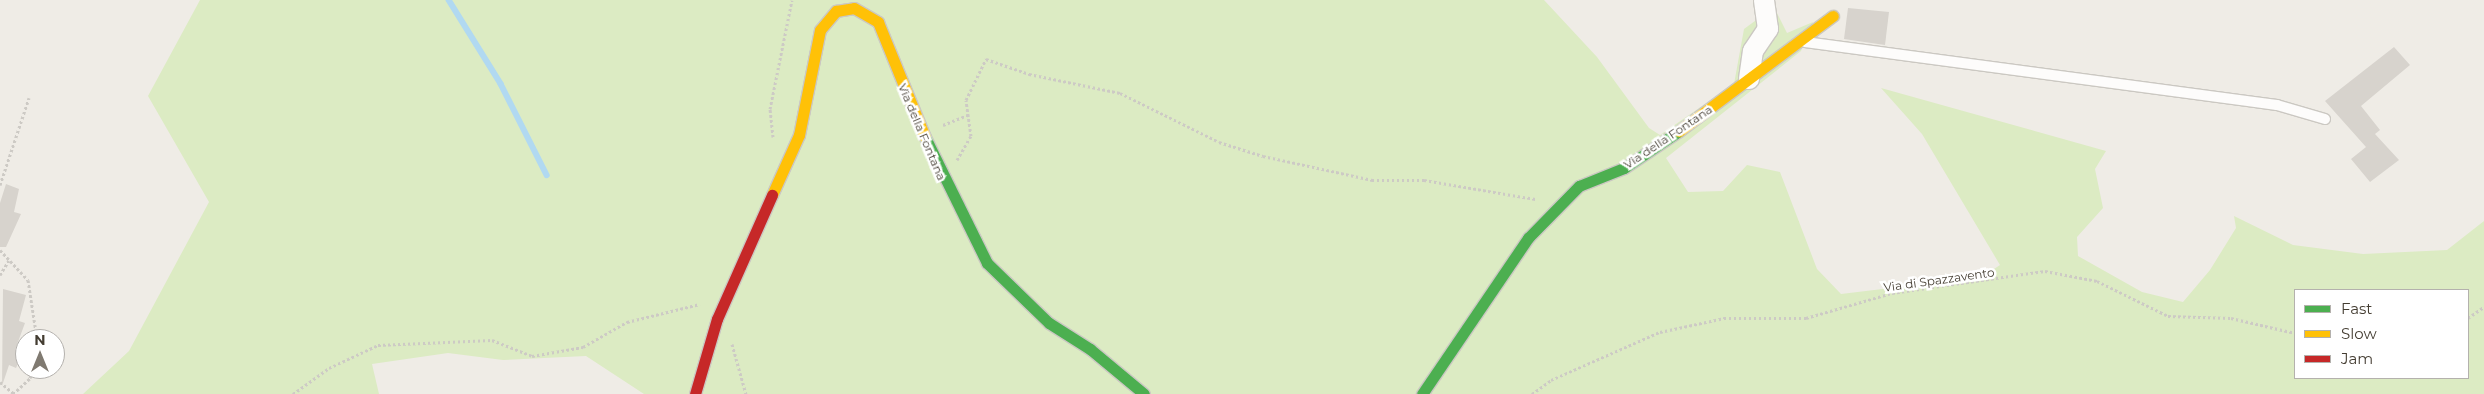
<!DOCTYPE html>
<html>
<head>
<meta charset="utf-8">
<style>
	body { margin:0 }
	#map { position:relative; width:2484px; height:394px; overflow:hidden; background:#efece6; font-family:Montserrat,sans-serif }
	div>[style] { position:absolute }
	.green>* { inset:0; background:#dcebc3 }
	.stream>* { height:5.5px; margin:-2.75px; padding:0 2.75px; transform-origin:2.75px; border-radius:2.75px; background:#b1d9f1 }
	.building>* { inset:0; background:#d7d3cd }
	.path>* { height:3px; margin-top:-1.5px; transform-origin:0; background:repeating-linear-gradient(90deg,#cdcac5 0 2.5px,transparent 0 5px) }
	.roads { filter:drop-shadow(1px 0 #cbc8c2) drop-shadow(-1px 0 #cbc8c2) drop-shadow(0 1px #cbc8c2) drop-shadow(0 -1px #cbc8c2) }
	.lane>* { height:10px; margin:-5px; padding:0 5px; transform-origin:5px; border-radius:5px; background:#fdfcfb }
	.street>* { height:20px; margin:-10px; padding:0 10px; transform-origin:10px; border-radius:10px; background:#fdfcfb }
	.fast>* { height:11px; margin:-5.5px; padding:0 5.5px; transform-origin:5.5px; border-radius:5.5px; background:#4caf50 }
	.slow>* { height:11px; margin:-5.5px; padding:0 5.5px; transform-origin:5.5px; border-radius:5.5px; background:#ffc107 }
	.jam>* { height:11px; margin:-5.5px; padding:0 5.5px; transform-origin:5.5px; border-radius:5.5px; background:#c62828 }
	span { translate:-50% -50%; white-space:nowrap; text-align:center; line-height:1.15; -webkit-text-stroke:5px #fff; paint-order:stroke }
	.street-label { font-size:12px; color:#443d32 }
	.legend { position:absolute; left:2294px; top:289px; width:175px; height:90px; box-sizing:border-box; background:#fff; border:1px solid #b4b1ad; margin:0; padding:6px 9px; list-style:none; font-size:15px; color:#443d32 }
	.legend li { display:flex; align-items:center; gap:10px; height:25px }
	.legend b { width:25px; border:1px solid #b4b1ad }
	.north { position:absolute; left:15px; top:329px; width:50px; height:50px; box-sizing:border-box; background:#fff; border:1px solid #b4b1ad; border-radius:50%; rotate:0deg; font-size:14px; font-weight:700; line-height:20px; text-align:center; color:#443d32 }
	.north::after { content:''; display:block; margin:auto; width:18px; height:22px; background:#807a71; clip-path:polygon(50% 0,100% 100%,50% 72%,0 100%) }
</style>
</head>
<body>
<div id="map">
	<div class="green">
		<i style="clip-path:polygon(evenodd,200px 0,1544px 0,1597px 57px,1649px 128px,1660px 135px,1734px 84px,1744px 29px,1774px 7px,1787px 33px,1813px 22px,1801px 51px,1666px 158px,1688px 192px,1723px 191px,1747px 165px,1780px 172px,1817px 269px,1841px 294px,1982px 277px,2000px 265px,1922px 134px,1881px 88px,2106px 151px,2095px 169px,2103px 208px,2077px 237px,2078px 256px,2142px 292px,2183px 302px,2210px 270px,2236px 228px,2234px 216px,2293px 245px,2363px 254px,2447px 250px,2484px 221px,2484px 394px,644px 394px,586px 356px,503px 360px,448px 353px,372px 364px,379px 394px,83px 394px,129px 351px,209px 202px,148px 96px,200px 0,2295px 290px,2468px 290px,2468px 378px,2295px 378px,2295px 290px)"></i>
	</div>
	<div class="stream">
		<i style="left:449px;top:0;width:99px;rotate:58.2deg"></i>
		<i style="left:501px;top:84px;width:102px;rotate:63.2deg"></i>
	</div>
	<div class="building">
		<i style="clip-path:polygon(1848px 8px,1889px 12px,1885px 45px,1844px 39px)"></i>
		<i style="clip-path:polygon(2394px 47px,2410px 65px,2361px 106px,2380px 130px,2375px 134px,2399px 160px,2370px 182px,2351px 159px,2366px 147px,2325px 101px)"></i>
		<i style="clip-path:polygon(6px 184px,19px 189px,14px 212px,21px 214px,6px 247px,0 247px,0 203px)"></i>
		<i style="clip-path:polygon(3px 289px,26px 295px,19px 321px,25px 323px,15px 350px,23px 353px,16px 368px,9px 365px,2px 386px)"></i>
	</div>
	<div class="path">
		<i style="left:943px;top:125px;width:27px;rotate:-22deg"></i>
		<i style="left:773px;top:137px;width:28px;rotate:-96deg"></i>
		<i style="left:770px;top:109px;width:111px;rotate:-78.6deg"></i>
		<i style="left:957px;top:160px;width:28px;rotate:-60deg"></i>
		<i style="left:971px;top:136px;width:36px;rotate:-98deg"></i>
		<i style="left:966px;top:100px;width:46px;rotate:-64deg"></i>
		<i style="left:986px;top:59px;width:46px;rotate:19.2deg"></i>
		<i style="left:1029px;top:74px;width:93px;rotate:11.8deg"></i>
		<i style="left:1120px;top:93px;width:110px;rotate:26.3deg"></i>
		<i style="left:1219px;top:142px;width:46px;rotate:17.7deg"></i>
		<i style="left:1263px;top:156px;width:112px;rotate:12.4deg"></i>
		<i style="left:1372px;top:180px;width:52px"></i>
		<i style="left:1424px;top:180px;width:113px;rotate:9.7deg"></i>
		<i style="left:0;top:185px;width:92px;rotate:-71.6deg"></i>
		<i style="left:0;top:250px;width:41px;rotate:47deg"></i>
		<i style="left:28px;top:280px;width:60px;rotate:81.3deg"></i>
		<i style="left:0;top:275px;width:17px;rotate:-59deg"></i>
		<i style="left:2468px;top:318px;width:19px;rotate:-35deg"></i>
		<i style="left:732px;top:344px;width:52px;rotate:74.4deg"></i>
		<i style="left:0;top:382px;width:17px;rotate:40deg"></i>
		<i style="left:13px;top:394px;width:23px;rotate:-43deg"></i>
		<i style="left:30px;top:378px;width:9px;rotate:-72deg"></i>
		<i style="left:293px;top:394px;width:44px;rotate:-35.8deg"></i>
		<i style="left:329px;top:368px;width:54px;rotate:-25.1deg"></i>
		<i style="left:378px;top:345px;width:114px;rotate:-2.5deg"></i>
		<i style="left:492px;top:340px;width:43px;rotate:21.8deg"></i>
		<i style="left:532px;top:356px;width:52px;rotate:-10deg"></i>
		<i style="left:583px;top:347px;width:51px;rotate:-29.6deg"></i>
		<i style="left:627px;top:322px;width:75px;rotate:-13.9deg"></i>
		<i style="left:1532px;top:394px;width:24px;rotate:-36deg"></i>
		<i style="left:1551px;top:380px;width:119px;rotate:-23.8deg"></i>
		<i style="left:1660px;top:332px;width:66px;rotate:-12.3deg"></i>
		<i style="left:1724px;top:318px;width:82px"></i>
		<i style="left:1806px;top:318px;width:90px;rotate:-16.2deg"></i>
		<i style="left:1892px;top:293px;width:155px;rotate:-8.2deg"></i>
		<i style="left:2045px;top:271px;width:53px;rotate:10.9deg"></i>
		<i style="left:2097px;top:281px;width:79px;rotate:26.2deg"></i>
		<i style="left:2168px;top:316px;width:63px;rotate:1.8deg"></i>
		<i style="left:2231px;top:318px;width:66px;rotate:13.2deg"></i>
	</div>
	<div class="roads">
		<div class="lane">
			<i style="left:1805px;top:42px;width:476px;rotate:7.6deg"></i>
			<i style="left:2277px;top:105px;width:50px;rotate:16.3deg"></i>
		</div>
		<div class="street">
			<i style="left:1749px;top:79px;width:28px;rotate:-82deg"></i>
			<i style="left:1753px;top:51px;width:27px;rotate:-56deg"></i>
			<i style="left:1768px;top:29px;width:29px;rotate:-98deg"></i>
		</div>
		<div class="fast">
			<i style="left:925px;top:137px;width:140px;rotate:63.8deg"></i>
			<i style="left:987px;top:263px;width:86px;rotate:44.1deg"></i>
			<i style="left:1049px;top:323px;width:49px;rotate:32.4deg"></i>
			<i style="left:1090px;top:349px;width:70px;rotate:39.8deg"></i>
			<i style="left:1422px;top:394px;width:189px;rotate:-55.8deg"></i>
			<i style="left:1528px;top:238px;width:73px;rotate:-45.6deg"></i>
			<i style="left:1579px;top:186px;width:48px;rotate:-21.8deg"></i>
			<i style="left:1624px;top:168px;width:66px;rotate:-33.9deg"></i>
		</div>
		<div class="slow">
			<i style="left:1679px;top:131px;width:192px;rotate:-36.8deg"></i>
			<i style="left:772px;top:195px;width:66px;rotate:-65.8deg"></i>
			<i style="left:799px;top:135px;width:107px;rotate:-78.7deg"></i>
			<i style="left:820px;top:30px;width:25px;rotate:-50deg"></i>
			<i style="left:836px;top:11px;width:18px;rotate:-9deg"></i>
			<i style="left:854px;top:8px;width:28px;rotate:30deg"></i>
			<i style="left:878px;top:22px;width:124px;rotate:67.8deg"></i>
		</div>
		<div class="jam">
			<i style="left:695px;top:394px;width:78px;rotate:-73.7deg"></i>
			<i style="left:717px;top:319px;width:136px;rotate:-66.1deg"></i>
		</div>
	</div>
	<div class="street-label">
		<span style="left:922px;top:132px;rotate:67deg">Via della Fontana</span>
		<span style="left:1668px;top:137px;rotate:-34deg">Via della Fontana</span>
		<span style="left:1939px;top:280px;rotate:-8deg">Via di Spazzavento</span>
	</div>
	<ul class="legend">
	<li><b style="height:6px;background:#4caf50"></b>Fast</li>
	<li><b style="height:6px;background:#ffc107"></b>Slow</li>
	<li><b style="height:6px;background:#c62828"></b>Jam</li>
	</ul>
	<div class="north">N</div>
</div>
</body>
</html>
